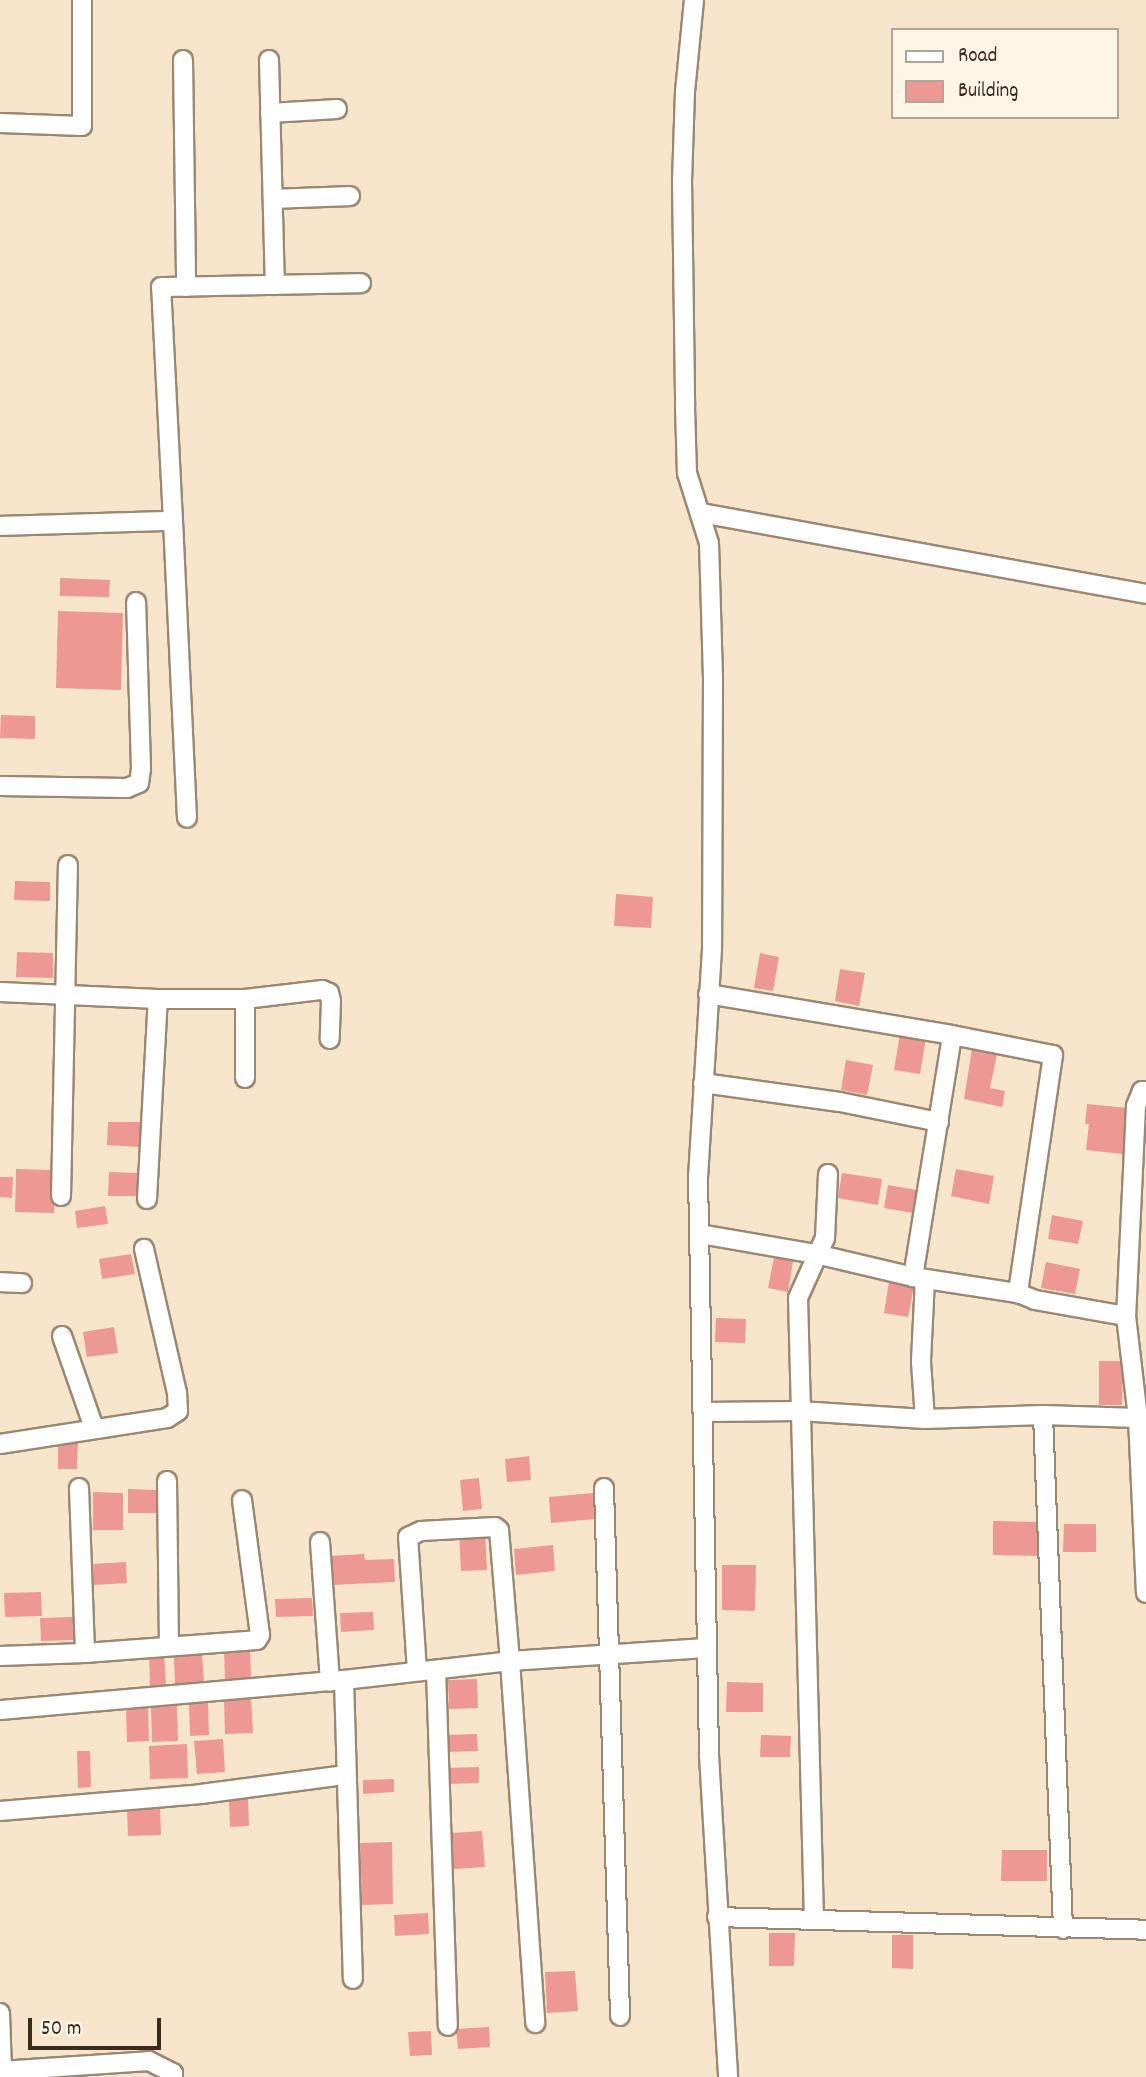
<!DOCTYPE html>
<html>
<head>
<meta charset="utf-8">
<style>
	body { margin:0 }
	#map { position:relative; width:1146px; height:2077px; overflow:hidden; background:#f6e5cb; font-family:Dekko,sans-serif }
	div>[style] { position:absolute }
	.building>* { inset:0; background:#ee9894 }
	.roads { filter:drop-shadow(2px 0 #988874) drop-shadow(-2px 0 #988874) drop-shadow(0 2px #988874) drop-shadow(0 -2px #988874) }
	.minor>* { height:18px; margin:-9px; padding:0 9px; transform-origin:9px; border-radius:9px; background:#fff }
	span { translate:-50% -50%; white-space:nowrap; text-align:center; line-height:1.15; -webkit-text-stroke:5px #fcf5e5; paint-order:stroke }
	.legend { position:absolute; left:891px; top:28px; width:228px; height:91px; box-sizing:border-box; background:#fcf5e5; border:2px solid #afa495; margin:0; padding:9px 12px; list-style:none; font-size:21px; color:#3b2a1e }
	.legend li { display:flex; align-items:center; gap:14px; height:35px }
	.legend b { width:35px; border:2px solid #afa495 }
	.scale { position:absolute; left:28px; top:2018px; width:133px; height:32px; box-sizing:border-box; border:4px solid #3b2a1e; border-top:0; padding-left:9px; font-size:21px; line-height:24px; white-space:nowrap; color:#3b2a1e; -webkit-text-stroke:5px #fcf5e5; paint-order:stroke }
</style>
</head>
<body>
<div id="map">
	<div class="building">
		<i style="clip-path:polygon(60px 578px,110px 580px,109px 597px,60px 596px)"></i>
		<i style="clip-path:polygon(58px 611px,123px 613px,121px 690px,56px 688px)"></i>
		<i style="clip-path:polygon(1px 715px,35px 716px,35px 739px,0 738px)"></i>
		<i style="clip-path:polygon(15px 881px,50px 882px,50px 901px,14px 900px)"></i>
		<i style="clip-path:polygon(616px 894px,653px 897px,651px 928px,614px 926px)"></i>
		<i style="clip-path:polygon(17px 952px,53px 953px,53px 978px,16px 977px)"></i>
		<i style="clip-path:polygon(760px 953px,779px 957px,773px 991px,754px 988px)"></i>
		<i style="clip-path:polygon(840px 969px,865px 973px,859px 1006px,835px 1001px)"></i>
		<i style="clip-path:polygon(900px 1034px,926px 1038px,920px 1074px,894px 1070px)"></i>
		<i style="clip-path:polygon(972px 1049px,997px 1054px,990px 1088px,1005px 1091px,1002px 1107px,964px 1099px)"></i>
		<i style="clip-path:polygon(846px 1060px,873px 1065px,867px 1095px,841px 1090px)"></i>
		<i style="clip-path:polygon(1087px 1104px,1128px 1108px,1123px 1154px,1086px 1150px,1089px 1124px,1085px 1124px)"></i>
		<i style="clip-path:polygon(108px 1122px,141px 1122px,140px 1147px,107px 1145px)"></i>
		<i style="clip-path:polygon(16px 1169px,55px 1170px,54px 1213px,15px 1212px)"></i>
		<i style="clip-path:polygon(956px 1169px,994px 1176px,989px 1204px,951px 1196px)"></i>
		<i style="clip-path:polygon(109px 1172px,139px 1173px,138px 1196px,108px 1196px)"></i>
		<i style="clip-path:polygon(842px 1173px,882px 1179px,878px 1205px,838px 1198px)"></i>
		<i style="clip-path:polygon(0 1177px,13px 1177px,12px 1198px,0 1197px)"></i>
		<i style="clip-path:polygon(888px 1185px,922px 1191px,918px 1214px,884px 1208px)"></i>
		<i style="clip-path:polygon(105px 1206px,108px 1224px,77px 1228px,75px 1211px)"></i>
		<i style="clip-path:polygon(1052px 1215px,1083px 1221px,1078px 1244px,1048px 1239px)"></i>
		<i style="clip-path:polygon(131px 1254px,135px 1274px,102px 1279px,99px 1259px)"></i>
		<i style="clip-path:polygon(774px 1257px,793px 1261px,788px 1292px,768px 1288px)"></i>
		<i style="clip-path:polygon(1046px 1262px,1080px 1269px,1075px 1294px,1041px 1288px)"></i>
		<i style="clip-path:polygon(889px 1281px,914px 1286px,908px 1317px,884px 1313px)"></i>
		<i style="clip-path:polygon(716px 1318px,746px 1319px,745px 1343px,715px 1342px)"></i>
		<i style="clip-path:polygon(114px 1327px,118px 1353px,87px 1357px,83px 1332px)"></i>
		<i style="clip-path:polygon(1099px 1361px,1123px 1361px,1122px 1405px,1099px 1405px)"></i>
		<i style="clip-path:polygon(58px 1439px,78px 1439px,77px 1469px,58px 1469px)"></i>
		<i style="clip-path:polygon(529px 1456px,531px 1480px,507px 1482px,505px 1459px)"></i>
		<i style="clip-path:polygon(479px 1478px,482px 1509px,463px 1511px,460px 1480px)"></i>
		<i style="clip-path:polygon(128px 1489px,157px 1490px,157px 1513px,128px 1513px)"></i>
		<i style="clip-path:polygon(93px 1492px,123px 1493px,123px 1530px,93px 1530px)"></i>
		<i style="clip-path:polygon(593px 1493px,595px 1519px,551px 1523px,549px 1497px)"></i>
		<i style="clip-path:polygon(993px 1521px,1042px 1522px,1042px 1556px,993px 1555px)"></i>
		<i style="clip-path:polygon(1064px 1524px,1096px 1524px,1096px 1552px,1063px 1552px)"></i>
		<i style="clip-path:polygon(485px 1533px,487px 1570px,461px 1571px,459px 1534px)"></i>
		<i style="clip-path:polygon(553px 1545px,555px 1571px,516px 1575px,514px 1549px)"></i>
		<i style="clip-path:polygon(364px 1554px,365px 1560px,394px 1559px,395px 1582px,331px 1585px,330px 1556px)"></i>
		<i style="clip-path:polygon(126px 1562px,127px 1583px,94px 1585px,93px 1564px)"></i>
		<i style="clip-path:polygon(722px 1565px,756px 1565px,755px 1611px,722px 1610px)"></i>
		<i style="clip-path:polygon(41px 1592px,42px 1616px,5px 1617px,4px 1593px)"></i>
		<i style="clip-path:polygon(312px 1598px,313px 1616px,276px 1617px,275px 1599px)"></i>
		<i style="clip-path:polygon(373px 1612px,374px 1630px,341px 1632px,340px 1613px)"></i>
		<i style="clip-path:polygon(73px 1617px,74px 1640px,41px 1641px,40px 1618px)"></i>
		<i style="clip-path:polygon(250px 1649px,251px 1678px,225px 1680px,224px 1650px)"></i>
		<i style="clip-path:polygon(164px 1652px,166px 1686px,150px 1687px,149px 1653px)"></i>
		<i style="clip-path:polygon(202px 1654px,204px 1683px,175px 1684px,174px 1655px)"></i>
		<i style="clip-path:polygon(477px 1679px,478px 1708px,449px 1709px,448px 1680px)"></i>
		<i style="clip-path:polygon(727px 1682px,763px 1683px,763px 1712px,726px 1712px)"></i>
		<i style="clip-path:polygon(251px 1698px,253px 1733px,225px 1734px,224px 1700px)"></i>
		<i style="clip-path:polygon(208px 1701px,209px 1735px,190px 1736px,189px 1702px)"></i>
		<i style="clip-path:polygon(177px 1706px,178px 1741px,152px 1742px,151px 1707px)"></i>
		<i style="clip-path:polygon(148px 1707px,149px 1741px,127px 1742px,126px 1708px)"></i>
		<i style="clip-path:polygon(477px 1734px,478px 1751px,447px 1752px,447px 1735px)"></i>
		<i style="clip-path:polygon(761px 1735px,791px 1736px,790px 1757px,760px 1757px)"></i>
		<i style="clip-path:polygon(223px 1739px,225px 1772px,197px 1774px,194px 1741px)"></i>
		<i style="clip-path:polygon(187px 1744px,188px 1778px,150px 1779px,149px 1746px)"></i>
		<i style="clip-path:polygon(77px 1751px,90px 1751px,91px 1787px,78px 1788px)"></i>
		<i style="clip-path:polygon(479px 1767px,479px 1783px,448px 1784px,448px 1768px)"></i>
		<i style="clip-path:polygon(394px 1779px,394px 1792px,363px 1794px,363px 1780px)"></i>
		<i style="clip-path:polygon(248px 1796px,249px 1826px,230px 1827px,229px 1797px)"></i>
		<i style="clip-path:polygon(160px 1806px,161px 1835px,128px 1836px,127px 1807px)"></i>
		<i style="clip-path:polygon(482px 1831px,485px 1867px,454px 1869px,452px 1833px)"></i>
		<i style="clip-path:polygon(392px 1842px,393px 1904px,362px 1905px,360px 1843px)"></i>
		<i style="clip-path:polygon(1002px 1850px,1047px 1850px,1047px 1881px,1001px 1881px)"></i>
		<i style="clip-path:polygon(428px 1913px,429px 1934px,395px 1936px,394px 1915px)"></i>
		<i style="clip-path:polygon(769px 1933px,795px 1933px,794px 1966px,769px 1966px)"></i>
		<i style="clip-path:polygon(892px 1935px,913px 1935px,913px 1969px,892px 1968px)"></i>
		<i style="clip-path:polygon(575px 1971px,578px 2011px,547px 2013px,545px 1972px)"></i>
		<i style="clip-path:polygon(489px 2027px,490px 2047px,458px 2049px,456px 2029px)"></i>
		<i style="clip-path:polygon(431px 2031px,432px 2055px,410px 2056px,408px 2032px)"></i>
	</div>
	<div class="roads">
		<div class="minor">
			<i style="left:694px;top:0;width:91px;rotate:95.6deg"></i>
			<i style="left:685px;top:91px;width:89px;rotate:91.9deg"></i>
			<i style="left:682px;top:180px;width:227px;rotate:89.2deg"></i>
			<i style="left:685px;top:407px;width:66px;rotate:88.3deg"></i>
			<i style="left:687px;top:473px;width:73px;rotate:72.6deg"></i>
			<i style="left:709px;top:543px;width:137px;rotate:88.3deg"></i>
			<i style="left:713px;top:680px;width:269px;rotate:90.2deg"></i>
			<i style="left:712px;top:949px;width:226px;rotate:93.5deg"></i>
			<i style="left:698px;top:1175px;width:580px;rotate:88.91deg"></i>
			<i style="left:709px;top:1755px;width:323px;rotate:86.6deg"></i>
			<i style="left:183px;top:60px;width:227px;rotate:89.2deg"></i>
			<i style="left:269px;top:60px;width:225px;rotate:88.5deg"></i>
			<i style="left:270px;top:113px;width:67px;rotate:-3.4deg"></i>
			<i style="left:0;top:123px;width:82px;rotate:2.1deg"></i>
			<i style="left:82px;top:126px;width:126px;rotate:-90deg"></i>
			<i style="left:273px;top:199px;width:77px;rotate:-2.2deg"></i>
			<i style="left:701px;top:513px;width:452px;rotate:10.3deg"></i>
			<i style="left:173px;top:521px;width:234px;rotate:-92.9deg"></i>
			<i style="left:161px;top:287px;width:200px;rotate:-1.1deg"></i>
			<i style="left:0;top:526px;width:173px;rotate:-1.7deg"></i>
			<i style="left:173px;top:521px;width:297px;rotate:87.3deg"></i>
			<i style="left:0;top:786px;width:127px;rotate:0.9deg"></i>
			<i style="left:127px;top:788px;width:13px;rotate:-23deg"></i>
			<i style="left:139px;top:783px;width:15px;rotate:-82deg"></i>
			<i style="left:141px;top:768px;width:166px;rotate:-91.7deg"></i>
			<i style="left:0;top:992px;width:158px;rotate:2.5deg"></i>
			<i style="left:158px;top:999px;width:87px"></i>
			<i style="left:245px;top:999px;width:78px;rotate:-6.7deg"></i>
			<i style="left:322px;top:990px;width:8px;rotate:23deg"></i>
			<i style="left:329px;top:993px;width:8px;rotate:76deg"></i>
			<i style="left:331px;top:1001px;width:38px;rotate:92deg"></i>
			<i style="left:708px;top:994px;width:247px;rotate:9.5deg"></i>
			<i style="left:952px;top:1035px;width:103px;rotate:11.2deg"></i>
			<i style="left:1053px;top:1055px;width:241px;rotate:98.4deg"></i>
			<i style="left:245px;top:1078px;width:79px;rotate:-90deg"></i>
			<i style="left:703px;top:1083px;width:138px;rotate:7.9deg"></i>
			<i style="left:840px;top:1102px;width:101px;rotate:11.4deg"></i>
			<i style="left:1146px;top:1091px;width:4px;rotate:180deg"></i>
			<i style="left:1142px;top:1091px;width:16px;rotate:112deg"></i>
			<i style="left:1136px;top:1106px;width:210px;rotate:92.7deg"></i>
			<i style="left:1126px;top:1316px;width:103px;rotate:83.3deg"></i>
			<i style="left:1138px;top:1418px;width:175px;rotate:87.4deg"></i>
			<i style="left:61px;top:1196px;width:331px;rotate:-88.8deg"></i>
			<i style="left:147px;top:1199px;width:200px;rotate:-86.9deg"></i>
			<i style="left:700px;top:1234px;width:118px;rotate:9.8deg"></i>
			<i style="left:816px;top:1254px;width:100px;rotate:13.3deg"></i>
			<i style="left:913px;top:1277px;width:106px;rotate:8.7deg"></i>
			<i style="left:1018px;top:1293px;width:18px;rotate:22deg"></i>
			<i style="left:1035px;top:1300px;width:92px;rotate:10deg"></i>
			<i style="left:913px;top:1277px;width:245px;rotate:-80.8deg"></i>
			<i style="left:925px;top:1279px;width:83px;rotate:92.8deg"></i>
			<i style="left:921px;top:1362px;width:57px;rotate:86deg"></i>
			<i style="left:0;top:1282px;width:22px;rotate:3deg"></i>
			<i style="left:62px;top:1336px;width:97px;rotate:70.8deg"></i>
			<i style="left:704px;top:1412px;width:95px;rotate:-0.6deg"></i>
			<i style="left:799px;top:1411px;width:126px;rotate:3.6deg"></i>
			<i style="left:925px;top:1419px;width:118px;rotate:-1.9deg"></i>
			<i style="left:1043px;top:1415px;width:95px;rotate:1.8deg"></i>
			<i style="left:1043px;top:1415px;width:514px;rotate:87.77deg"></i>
			<i style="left:0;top:1444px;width:169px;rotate:-8.8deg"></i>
			<i style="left:167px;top:1418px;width:13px;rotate:-32deg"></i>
			<i style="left:178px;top:1411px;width:18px;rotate:-93deg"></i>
			<i style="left:177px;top:1393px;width:148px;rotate:-102.9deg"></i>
			<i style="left:167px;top:1481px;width:164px;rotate:89.3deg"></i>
			<i style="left:79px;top:1488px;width:165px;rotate:87.9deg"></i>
			<i style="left:604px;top:1488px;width:528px;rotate:88.26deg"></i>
			<i style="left:320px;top:1542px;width:140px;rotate:85.9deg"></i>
			<i style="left:0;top:1656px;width:85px;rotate:-2deg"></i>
			<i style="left:85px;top:1653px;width:172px;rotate:-4.3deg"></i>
			<i style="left:257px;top:1640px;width:6px;rotate:-59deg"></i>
			<i style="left:260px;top:1635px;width:136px;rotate:-97.6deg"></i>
			<i style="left:436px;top:1670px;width:356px;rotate:88.1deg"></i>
			<i style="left:417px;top:1671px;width:134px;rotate:-93.8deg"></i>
			<i style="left:408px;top:1537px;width:14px;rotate:-25deg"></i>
			<i style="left:421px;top:1531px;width:74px;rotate:-3.1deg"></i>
			<i style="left:495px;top:1527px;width:5px;rotate:37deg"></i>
			<i style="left:499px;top:1530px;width:131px;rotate:85.2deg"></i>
			<i style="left:510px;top:1661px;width:363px;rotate:86deg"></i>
			<i style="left:344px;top:1680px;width:299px;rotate:88.3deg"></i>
			<i style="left:0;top:1710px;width:345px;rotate:-5deg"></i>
			<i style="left:344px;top:1680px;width:167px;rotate:-6.5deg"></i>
			<i style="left:510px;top:1661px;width:196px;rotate:-3.8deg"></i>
			<i style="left:0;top:1811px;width:202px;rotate:-4.8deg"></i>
			<i style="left:201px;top:1794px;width:146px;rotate:-7.5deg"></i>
			<i style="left:717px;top:1917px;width:429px;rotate:1.7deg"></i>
			<i style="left:814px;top:1920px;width:622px;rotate:-91.47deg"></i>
			<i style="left:798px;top:1298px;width:66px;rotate:-65.8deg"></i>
			<i style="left:825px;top:1238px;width:64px;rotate:-87.3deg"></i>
			<i style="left:0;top:2013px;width:58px;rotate:88deg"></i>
			<i style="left:0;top:2071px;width:149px;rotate:-3.8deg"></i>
			<i style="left:149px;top:2061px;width:27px;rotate:27deg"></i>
			<i style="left:173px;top:2073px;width:4px;rotate:90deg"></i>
		</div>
	</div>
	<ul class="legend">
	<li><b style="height:9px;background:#fff"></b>Road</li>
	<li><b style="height:19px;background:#ee9894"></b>Building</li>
	</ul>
	<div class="scale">50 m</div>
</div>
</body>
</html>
